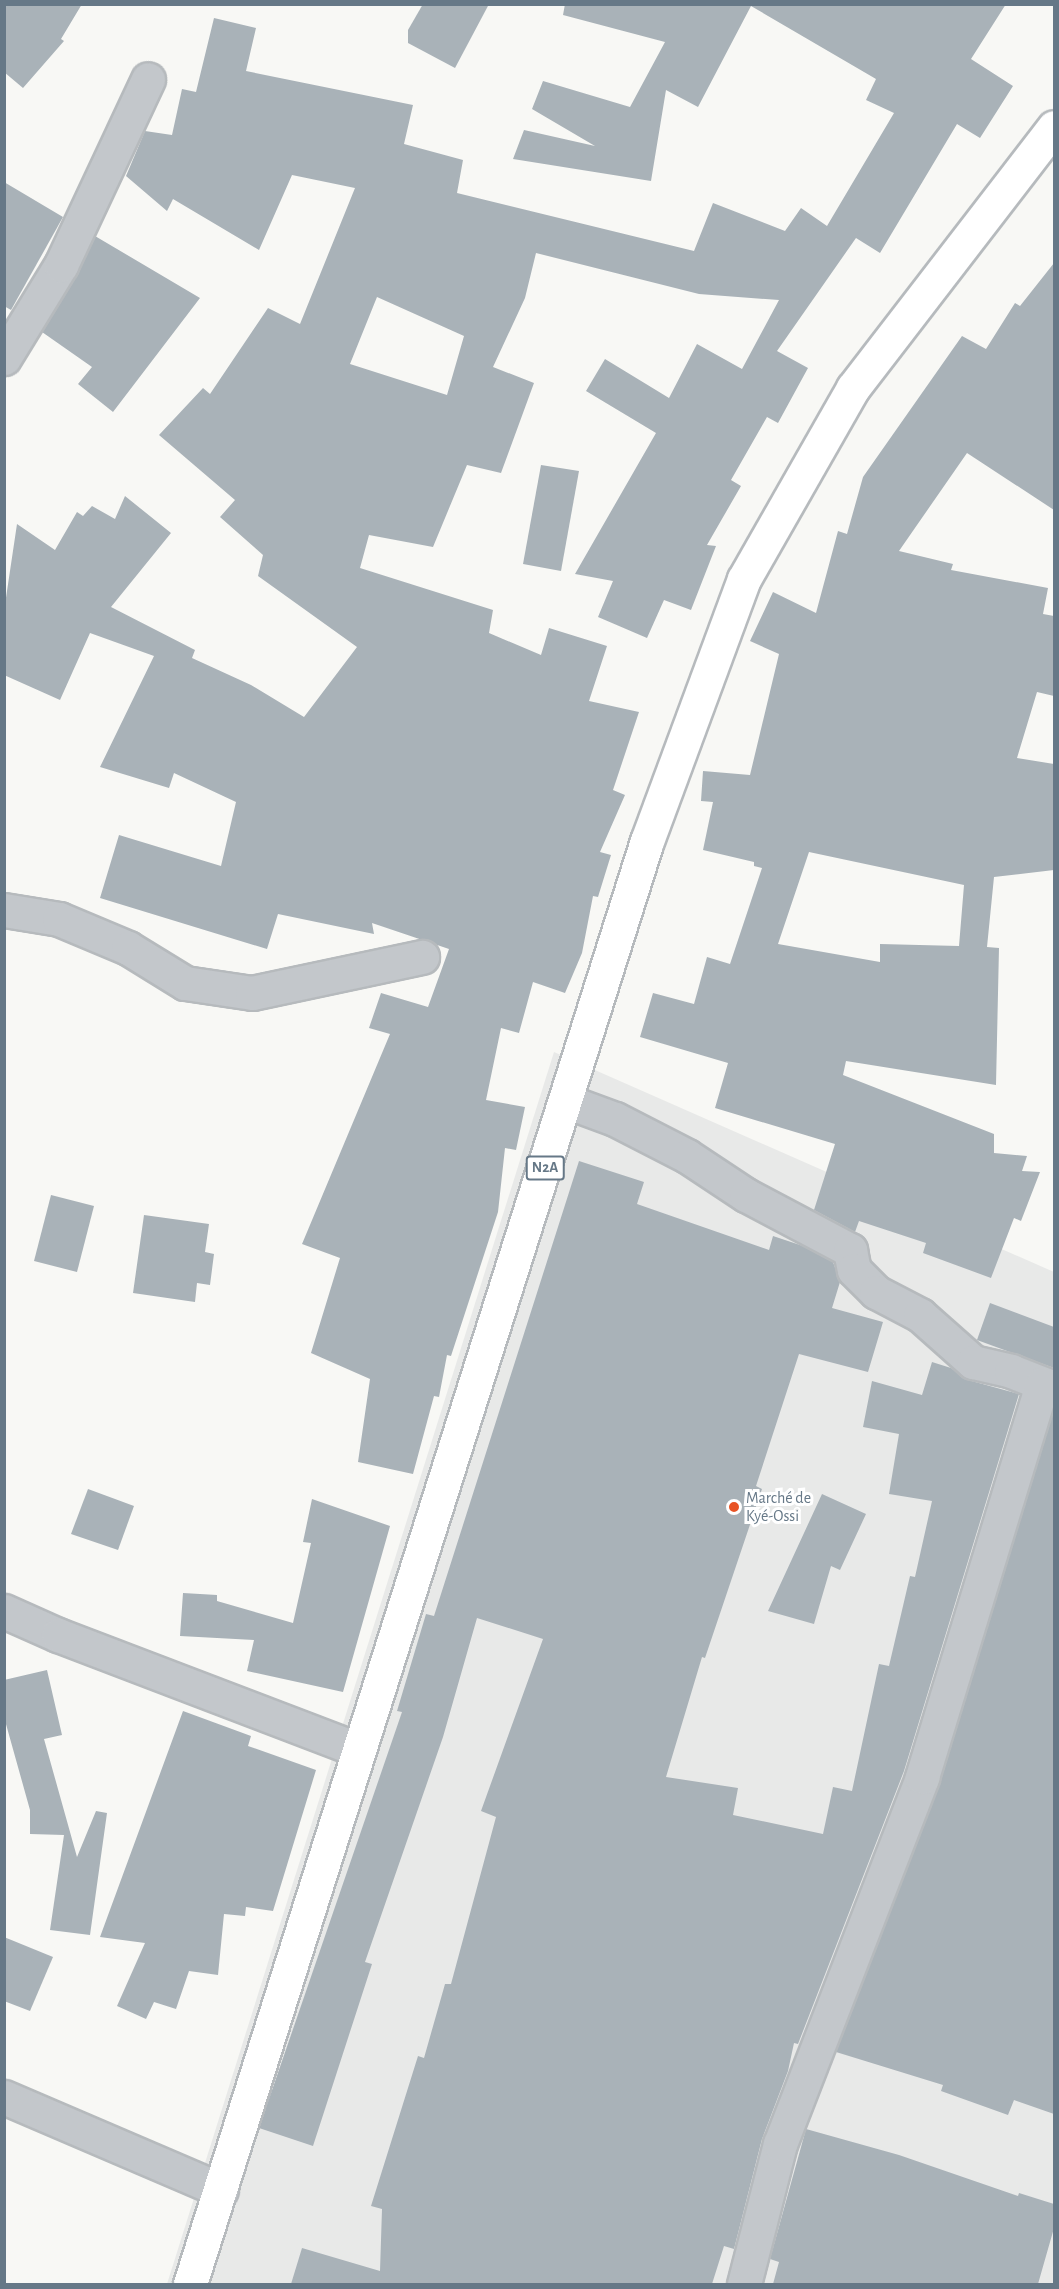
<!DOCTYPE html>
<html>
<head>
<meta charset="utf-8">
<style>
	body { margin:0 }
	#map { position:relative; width:1059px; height:2289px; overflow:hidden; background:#f8f8f5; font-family:"Alegreya Sans",sans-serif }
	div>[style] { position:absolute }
	.built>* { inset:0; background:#e8e9e8 }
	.building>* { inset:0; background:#a9b2b8 }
	.roads { filter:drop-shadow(2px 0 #b6babd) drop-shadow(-2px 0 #b6babd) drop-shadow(0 2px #b6babd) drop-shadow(0 -2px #b6babd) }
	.minor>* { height:33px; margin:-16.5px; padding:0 16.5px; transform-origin:16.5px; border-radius:16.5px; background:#c3c7cb }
	.trunk>* { height:33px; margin:-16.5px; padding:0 16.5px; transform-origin:16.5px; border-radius:16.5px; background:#fff }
	.dots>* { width:16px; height:16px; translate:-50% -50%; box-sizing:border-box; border:3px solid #fff; border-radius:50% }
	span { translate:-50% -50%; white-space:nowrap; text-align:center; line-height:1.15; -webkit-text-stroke:6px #fff; paint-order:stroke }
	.shield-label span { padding:2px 4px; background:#fff; border:2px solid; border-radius:4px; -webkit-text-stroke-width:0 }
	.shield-label { font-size:15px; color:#667887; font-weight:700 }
	.poi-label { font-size:16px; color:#667887 }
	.left { translate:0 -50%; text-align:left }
	.frame { position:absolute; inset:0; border:6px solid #667887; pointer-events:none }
</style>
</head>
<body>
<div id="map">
	<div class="built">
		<i style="clip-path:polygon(554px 1052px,1054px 1272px,1054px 2284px,167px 2284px)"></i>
	</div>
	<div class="building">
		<i style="clip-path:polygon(4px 4px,82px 4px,61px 39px,64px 41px,23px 88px,4px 72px)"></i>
		<i style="clip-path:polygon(423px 4px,489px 4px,455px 68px,408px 43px,408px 30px)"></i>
		<i style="clip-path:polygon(evenodd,565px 4px,1006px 4px,971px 59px,1013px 86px,980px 138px,957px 124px,880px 253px,856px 238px,777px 351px,808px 368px,778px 423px,767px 417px,731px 480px,741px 486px,707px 545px,716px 546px,691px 610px,664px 600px,647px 638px,598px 617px,613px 581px,575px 574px,656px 433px,586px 391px,605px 359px,669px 398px,697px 344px,742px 369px,779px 300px,699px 294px,536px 253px,525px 298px,493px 367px,534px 383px,501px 473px,467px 465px,433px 547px,369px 535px,360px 568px,493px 610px,489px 633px,541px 655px,549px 628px,607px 646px,589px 701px,639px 712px,613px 790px,625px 795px,600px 852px,611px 855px,598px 897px,593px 896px,582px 953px,565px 993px,533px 982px,519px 1033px,501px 1028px,486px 1100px,525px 1107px,516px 1150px,505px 1148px,498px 1212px,451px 1356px,447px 1355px,439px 1397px,434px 1396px,413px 1474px,358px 1462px,370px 1379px,311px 1353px,340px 1258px,302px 1244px,390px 1034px,369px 1028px,381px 993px,428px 1007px,449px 949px,372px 923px,374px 934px,278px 914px,267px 949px,100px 898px,119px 835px,221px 866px,236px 802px,174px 773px,169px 788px,100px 767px,154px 656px,90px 633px,60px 700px,4px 675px,4px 611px,17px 524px,55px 550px,77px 512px,83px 516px,92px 506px,115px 519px,125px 496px,171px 533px,111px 607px,195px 650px,192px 658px,251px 685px,304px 717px,357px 647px,258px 576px,263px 555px,220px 517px,235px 500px,159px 435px,203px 388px,210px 394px,268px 308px,300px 324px,355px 188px,292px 175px,259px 250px,173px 199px,167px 211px,126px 176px,145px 131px,172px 135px,182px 89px,196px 92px,214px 18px,256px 28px,246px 71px,413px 105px,404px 144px,463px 160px,457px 193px,694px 251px,713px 203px,785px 231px,801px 208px,827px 226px,894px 113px,866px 100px,876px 79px,751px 6px,698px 107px,666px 90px,651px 181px,513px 159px,524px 130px,595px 146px,532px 109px,543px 81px,630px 107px,665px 42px,563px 15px,565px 4px,377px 297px,464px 336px,447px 395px,350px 364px,377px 297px)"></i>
		<i style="clip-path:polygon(4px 182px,63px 217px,11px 310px,4px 306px)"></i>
		<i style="clip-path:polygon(95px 236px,200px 298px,113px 412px,78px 384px,92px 367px,42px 332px)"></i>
		<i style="clip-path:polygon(evenodd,1054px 263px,1054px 510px,967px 453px,899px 551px,953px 564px,951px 570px,1048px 588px,1043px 614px,1054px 616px,1054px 696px,1037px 692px,1017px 758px,1054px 764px,1054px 870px,994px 877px,987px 947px,999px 948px,996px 1085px,846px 1061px,843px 1075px,994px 1134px,994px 1153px,1027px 1156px,1022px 1171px,1040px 1172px,1021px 1221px,1014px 1218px,991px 1278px,923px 1253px,926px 1243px,859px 1221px,855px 1232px,814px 1210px,835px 1144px,715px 1108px,728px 1063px,640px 1037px,653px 993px,694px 1004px,707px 957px,730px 964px,762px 868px,754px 866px,754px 862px,703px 850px,713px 802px,701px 801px,703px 771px,750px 775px,779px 654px,750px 641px,773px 592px,816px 613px,838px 531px,847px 534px,863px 477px,962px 336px,986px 349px,1015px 303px,1020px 306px,1054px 263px,809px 852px,964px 885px,959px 946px,880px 944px,880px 962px,778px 944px,809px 852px)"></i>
		<i style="clip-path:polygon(541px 465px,579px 471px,561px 571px,523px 564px)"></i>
		<i style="clip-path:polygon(579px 1161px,644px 1182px,637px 1204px,769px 1250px,773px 1236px,803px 1246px,833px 1262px,840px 1282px,832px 1308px,883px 1322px,868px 1372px,799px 1354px,756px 1486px,762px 1489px,705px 1658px,702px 1657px,666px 1777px,738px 1788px,733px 1815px,823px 1834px,833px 1787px,852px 1791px,879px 1664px,889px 1666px,910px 1576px,915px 1577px,932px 1501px,889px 1494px,899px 1434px,863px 1427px,872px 1381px,922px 1395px,932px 1362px,951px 1368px,968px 1380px,1019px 1394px,904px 1771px,798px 2044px,794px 2043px,788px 2071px,762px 2139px,734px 2249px,724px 2246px,712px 2284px,291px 2284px,302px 2248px,380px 2271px,382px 2209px,371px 2206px,418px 2056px,424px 2058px,445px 1984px,451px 1984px,496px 1817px,481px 1811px,543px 1639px,477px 1618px,443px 1737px,365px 1962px,372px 1964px,313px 2146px,259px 2128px,402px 1712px,397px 1711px,426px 1614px,434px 1616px)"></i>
		<i style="clip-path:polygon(51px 1195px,94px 1206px,77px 1272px,34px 1261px)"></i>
		<i style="clip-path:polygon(144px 1215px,209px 1224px,205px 1252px,214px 1254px,210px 1285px,197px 1283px,195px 1302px,133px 1293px)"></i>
		<i style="clip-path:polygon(990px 1303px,1054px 1327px,1054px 1368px,977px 1340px)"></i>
		<i style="clip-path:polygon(1054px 1407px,1054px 2114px,1014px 2100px,1008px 2115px,941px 2091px,943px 2085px,836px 2052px,940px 1782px)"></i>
		<i style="clip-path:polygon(88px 1489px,134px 1506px,118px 1550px,71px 1534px)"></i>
		<i style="clip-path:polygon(822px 1494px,866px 1514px,840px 1570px,831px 1566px,814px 1624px,768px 1611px)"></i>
		<i style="clip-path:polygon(312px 1499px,390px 1526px,343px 1692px,247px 1671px,254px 1640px,180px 1636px,183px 1593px,217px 1595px,217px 1601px,293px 1623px,311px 1543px,303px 1542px)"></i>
		<i style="clip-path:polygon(47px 1670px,62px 1735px,44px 1739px,77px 1857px,96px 1811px,107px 1813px,90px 1935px,50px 1930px,64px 1835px,30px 1834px,30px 1810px,4px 1717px,4px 1680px)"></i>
		<i style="clip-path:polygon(183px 1711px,251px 1736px,248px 1746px,316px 1770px,273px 1911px,246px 1907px,245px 1916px,224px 1914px,218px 1975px,189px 1971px,176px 2009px,154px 2002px,146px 2019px,117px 2006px,145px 1943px,100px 1937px)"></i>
		<i style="clip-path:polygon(4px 1937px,53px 1957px,30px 2011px,4px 2001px)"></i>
		<i style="clip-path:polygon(806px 2129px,899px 2155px,1018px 2196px,1019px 2193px,1054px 2204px,1054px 2228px,1038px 2284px,773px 2284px,779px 2262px,770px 2259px)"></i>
	</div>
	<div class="roads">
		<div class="minor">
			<i style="left:4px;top:358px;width:109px;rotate:-58.5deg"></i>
			<i style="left:61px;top:265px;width:205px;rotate:-64.9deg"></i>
			<i style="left:4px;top:910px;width:56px;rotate:9.3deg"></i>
			<i style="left:59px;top:919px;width:75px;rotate:22.8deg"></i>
			<i style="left:128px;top:948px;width:67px;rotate:31.6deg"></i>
			<i style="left:185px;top:983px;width:68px;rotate:8.5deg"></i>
			<i style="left:252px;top:993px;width:174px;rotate:-12deg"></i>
			<i style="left:566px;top:1101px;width:52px;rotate:20.2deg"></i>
			<i style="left:615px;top:1119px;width:81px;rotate:27.2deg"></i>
			<i style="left:687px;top:1156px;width:71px;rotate:33.5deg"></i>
			<i style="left:746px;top:1195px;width:118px;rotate:27.9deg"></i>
			<i style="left:850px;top:1250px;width:20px;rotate:79deg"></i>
			<i style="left:854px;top:1270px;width:31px;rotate:45deg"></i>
			<i style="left:876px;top:1292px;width:50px;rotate:27.6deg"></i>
			<i style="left:920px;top:1315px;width:71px;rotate:41.6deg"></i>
			<i style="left:973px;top:1362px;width:39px;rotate:13deg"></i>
			<i style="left:1011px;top:1371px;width:46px;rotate:21.6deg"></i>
			<i style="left:4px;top:1611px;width:59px;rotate:24deg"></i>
			<i style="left:58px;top:1635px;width:322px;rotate:20.9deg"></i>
			<i style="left:4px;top:2097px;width:236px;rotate:23.2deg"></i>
			<i style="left:744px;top:2284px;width:145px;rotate:-75.6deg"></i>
			<i style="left:780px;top:2144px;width:394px;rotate:-68.8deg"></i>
			<i style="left:922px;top:1777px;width:411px;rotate:-73deg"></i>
		</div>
		<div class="trunk">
			<i style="left:190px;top:2284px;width:1514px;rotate:-72.43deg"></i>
			<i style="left:647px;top:841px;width:279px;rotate:-69.7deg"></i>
			<i style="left:744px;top:579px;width:220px;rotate:-60.3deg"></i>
			<i style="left:853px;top:388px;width:329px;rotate:-52.4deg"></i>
		</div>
	</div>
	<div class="dots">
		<i style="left:734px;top:1507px;background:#e85325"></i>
	</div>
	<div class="shield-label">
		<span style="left:545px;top:1168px">N2A</span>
	</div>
	<div class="poi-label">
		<span class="left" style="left:746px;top:1507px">Marché de<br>Kyé-Ossi</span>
	</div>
	<div class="frame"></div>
</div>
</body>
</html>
